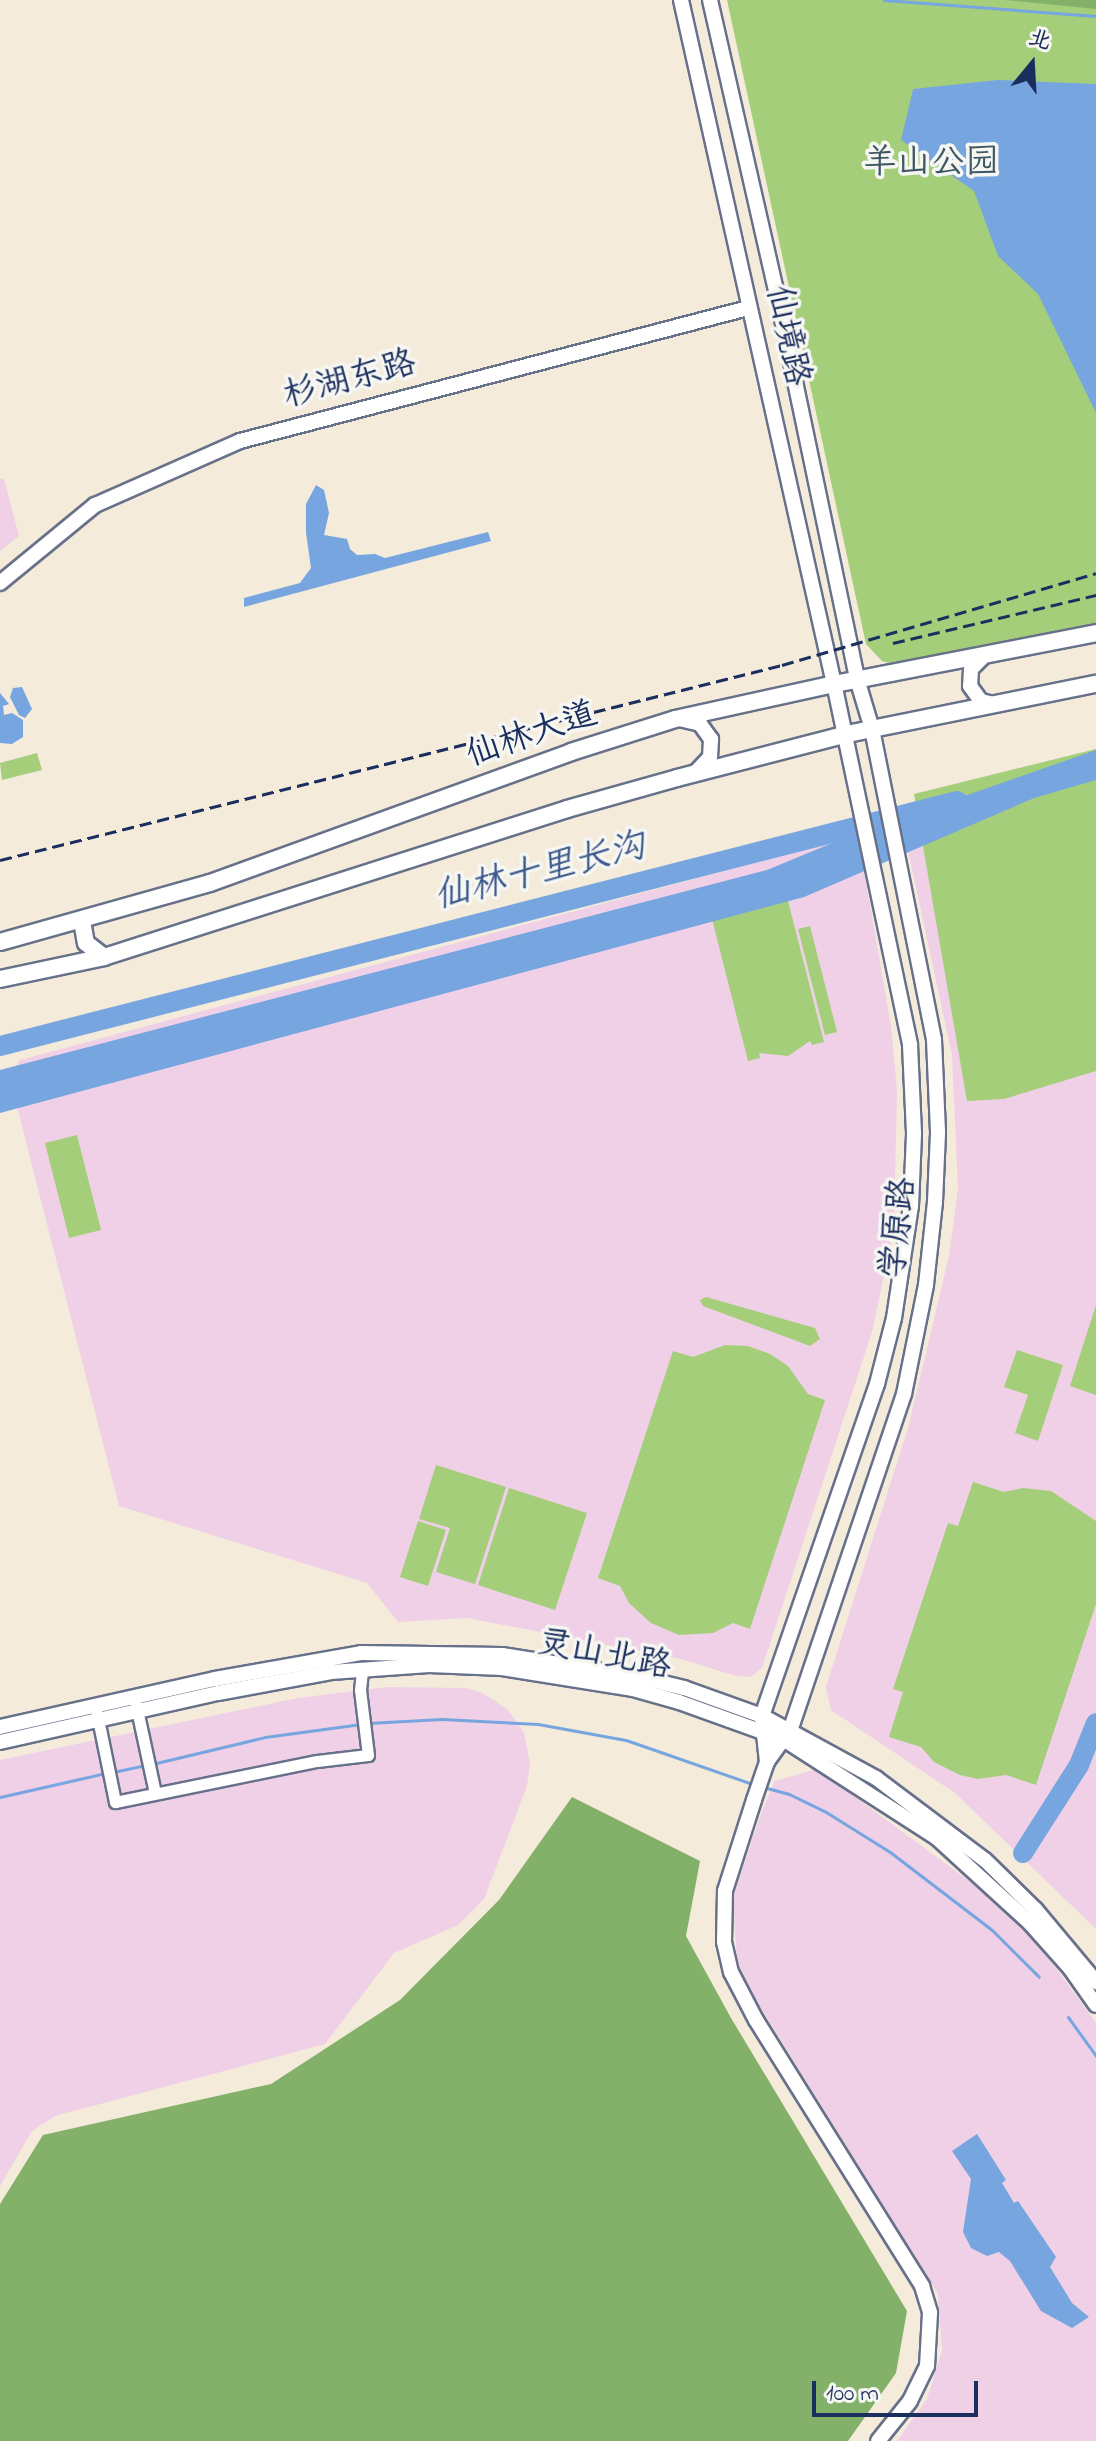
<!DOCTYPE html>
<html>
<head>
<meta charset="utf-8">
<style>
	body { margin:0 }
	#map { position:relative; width:1096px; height:2441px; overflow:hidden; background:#f4ebdb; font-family:"Indie Flower","LXGW WenKai TC",sans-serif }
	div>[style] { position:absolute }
	.built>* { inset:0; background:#efd0e6 }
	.green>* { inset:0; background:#a5ce7a }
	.forest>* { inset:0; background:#84b16a }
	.water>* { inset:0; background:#76a5e0 }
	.stream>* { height:3px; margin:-1.5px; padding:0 1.5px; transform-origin:1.5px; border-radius:1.5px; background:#76a5e0 }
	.river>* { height:20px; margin:-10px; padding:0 10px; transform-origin:10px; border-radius:10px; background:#76a5e0 }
	.roads { filter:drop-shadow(2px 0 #67718a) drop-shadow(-2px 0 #67718a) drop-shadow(0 2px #67718a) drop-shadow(0 -2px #67718a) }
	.minor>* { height:11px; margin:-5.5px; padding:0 5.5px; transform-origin:5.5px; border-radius:5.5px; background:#fff }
	.tertiary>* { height:14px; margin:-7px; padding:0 7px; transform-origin:7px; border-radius:7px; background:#fff }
	.secondary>* { height:14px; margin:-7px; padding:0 7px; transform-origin:7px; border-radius:7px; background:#fff }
	.primary>* { height:16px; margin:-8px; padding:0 8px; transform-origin:8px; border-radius:8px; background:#fff }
	.rail>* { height:3px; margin-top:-1.5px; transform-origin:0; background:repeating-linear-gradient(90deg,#1b2f5e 0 12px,transparent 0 18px) }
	span { translate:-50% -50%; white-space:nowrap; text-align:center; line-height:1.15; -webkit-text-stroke:7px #f6f6f2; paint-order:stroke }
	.park-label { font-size:34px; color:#3e5765 }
	.street-label { font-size:34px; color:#1b2f5e }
	.water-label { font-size:36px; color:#3b588c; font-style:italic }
	.north { position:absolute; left:992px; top:24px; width:80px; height:80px; -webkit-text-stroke:6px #f6f6f2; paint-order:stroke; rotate:18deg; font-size:22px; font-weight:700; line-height:32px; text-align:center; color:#1b2f5e }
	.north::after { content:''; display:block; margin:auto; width:28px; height:36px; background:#1b2f5e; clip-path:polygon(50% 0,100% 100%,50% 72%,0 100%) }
	.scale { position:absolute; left:812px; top:2381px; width:166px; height:36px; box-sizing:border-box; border:4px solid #1b2f5e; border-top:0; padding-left:10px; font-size:24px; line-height:28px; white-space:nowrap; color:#1b2f5e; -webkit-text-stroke:6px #f6f6f2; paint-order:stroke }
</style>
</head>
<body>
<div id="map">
	<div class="built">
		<i style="clip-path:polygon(0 479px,4px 479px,19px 536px,0 551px)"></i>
		<i style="clip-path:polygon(1096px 759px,1096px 1929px,955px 1793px,831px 1710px,826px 1687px,908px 1428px,949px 1256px,958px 1188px,952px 1055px,901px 818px,908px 804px)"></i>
		<i style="clip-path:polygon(858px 835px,891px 1026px,897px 1090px,894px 1228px,872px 1332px,762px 1668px,751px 1677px,736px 1676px,681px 1659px,467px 1618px,398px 1622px,367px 1583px,119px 1506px,12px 1087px,12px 1073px,20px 1060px)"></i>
		<i style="clip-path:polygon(387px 1687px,467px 1688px,484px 1694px,507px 1709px,524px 1732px,530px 1764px,527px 1786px,484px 1899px,458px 1925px,394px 1953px,325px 2044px,55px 2116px,32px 2131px,0 2186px,0 1760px,298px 1698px)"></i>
		<i style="clip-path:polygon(817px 1769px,991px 1897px,1038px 1943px,1096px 2023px,1096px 2441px,897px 2441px,927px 2399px,942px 2350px,938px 2294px,754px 1997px,737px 1960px,733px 1896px,762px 1811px,775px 1781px)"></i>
	</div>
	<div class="green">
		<i style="clip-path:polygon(727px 0,1096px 0,1096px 624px,902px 666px,882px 661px,866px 644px)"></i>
		<i style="clip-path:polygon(1096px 749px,1096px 1071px,1004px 1099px,967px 1101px,914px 794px)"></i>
		<i style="clip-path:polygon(37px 753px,42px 770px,2px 780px,0 763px)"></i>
		<i style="clip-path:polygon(787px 897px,824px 1042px,812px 1045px,810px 1041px,788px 1056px,759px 1053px,760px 1058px,748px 1061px,711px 915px)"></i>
		<i style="clip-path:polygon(810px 926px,837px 1032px,825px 1035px,798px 929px)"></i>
		<i style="clip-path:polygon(77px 1135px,101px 1230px,69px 1238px,45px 1143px)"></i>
		<i style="clip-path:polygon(706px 1297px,815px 1328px,820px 1339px,810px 1346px,703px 1306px,700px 1300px)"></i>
		<i style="clip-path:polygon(1096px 1305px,1096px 1395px,1070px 1386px)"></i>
		<i style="clip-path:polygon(725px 1345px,748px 1346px,770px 1354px,788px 1366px,808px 1394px,825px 1400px,750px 1629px,733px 1623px,713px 1633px,679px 1635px,651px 1623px,629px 1603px,620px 1586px,598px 1578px,673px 1351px,693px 1357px)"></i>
		<i style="clip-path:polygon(1017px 1350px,1063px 1365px,1038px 1441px,1015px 1433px,1028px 1395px,1004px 1387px)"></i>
		<i style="clip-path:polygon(436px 1465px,506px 1487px,475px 1584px,436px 1572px,450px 1528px,419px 1519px)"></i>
		<i style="clip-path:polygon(973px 1482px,1004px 1492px,1023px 1488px,1051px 1491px,1096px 1521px,1096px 1604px,1036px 1785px,1006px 1775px,978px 1779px,960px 1775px,934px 1762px,921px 1747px,889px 1737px,903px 1692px,893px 1689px,948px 1523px,958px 1526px)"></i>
		<i style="clip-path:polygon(509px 1488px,587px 1513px,555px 1610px,478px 1585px)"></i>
		<i style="clip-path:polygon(418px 1521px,446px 1530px,428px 1586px,400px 1577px)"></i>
	</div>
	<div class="forest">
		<i style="clip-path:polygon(1005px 0,1096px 0,1096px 9px)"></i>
		<i style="clip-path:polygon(572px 1797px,700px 1861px,686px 1936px,731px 2018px,907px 2311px,896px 2373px,848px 2441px,0 2441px,0 2204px,43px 2135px,271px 2084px,400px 2000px,499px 1900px)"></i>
	</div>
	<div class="water">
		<i style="clip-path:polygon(998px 80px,1096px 84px,1096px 413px,1038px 294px,998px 256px,974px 191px,901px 140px,913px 89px)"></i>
		<i style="clip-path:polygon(316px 485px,324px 490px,329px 513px,324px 535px,347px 539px,350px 549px,357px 555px,375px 554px,385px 558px,488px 532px,491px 541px,244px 607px,244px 598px,300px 583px,311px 568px,306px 533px,306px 504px)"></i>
		<i style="clip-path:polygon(22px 687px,32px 709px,25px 718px,19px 715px,10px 697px,13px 688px)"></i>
		<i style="clip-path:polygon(0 693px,9px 704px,3px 706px,4px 715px,12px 713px,23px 720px,23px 737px,12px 744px,0 743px)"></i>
		<i style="clip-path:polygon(1096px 750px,1096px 780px,1034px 798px,804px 897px,0 1113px,0 1070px,767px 870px,842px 839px)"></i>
		<i style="clip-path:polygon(977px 2134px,1006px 2180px,1002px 2183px,1014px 2203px,1018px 2201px,1056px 2257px,1050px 2267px,1072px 2303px,1089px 2317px,1072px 2328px,1041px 2311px,1010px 2261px,999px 2252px,987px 2256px,971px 2248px,963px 2232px,971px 2179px,952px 2151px)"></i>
	</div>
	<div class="stream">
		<i style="left:884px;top:0;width:213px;rotate:4.3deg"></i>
		<i style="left:368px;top:1723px;width:74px;rotate:-3.1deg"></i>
		<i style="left:442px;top:1719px;width:96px;rotate:3deg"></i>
		<i style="left:538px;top:1724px;width:89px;rotate:10.3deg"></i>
		<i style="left:626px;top:1740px;width:137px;rotate:19.2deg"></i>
		<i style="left:152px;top:1764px;width:116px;rotate:-13.4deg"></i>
		<i style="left:265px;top:1737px;width:97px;rotate:-7.7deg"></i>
		<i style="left:113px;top:1772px;width:33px;rotate:-12deg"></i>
		<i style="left:763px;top:1787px;width:27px;rotate:15deg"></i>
		<i style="left:789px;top:1794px;width:41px;rotate:25.9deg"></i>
		<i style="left:826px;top:1812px;width:75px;rotate:32deg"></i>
		<i style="left:890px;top:1852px;width:128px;rotate:37.4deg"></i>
		<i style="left:992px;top:1930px;width:66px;rotate:45deg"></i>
		<i style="left:0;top:1797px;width:109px;rotate:-12.8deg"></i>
		<i style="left:1068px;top:2017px;width:48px;rotate:54.3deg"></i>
	</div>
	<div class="river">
		<i style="left:0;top:1046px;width:988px;rotate:-14.36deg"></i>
		<i style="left:1023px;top:1853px;width:104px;rotate:-57.5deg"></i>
		<i style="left:1079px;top:1765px;width:45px;rotate:-68deg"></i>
	</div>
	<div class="roads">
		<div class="minor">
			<i style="left:136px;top:1705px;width:90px;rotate:77.8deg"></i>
			<i style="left:97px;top:1714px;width:90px;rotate:78.4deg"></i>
			<i style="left:115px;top:1802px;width:206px;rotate:-11.5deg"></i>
			<i style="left:317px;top:1761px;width:51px;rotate:-6.7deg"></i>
			<i style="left:368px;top:1755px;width:65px;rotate:-97deg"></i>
			<i style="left:360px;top:1690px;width:20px;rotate:-84deg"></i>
		</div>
		<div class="tertiary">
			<i style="left:0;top:583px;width:123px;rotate:-39.4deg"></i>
			<i style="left:95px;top:505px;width:158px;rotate:-23.8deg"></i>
			<i style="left:240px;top:441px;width:525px;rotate:-14.67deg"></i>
			<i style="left:857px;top:679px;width:52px;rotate:73.3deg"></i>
			<i style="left:872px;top:729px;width:317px;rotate:78.7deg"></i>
			<i style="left:934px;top:1040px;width:93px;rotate:87.5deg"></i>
			<i style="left:938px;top:1133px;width:69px;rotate:92.5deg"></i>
			<i style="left:935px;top:1202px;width:83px;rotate:96.2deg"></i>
			<i style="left:926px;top:1285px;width:111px;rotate:101.4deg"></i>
			<i style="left:904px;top:1394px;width:355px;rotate:108.7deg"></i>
			<i style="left:790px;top:1730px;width:39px;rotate:126deg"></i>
			<i style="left:767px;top:1762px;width:40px;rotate:108.9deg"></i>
			<i style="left:754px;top:1800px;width:96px;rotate:107.7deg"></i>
			<i style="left:725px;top:1891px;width:51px;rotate:91.1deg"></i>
			<i style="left:724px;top:1942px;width:31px;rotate:77deg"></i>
			<i style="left:731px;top:1972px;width:54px;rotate:62.5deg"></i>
			<i style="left:756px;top:2020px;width:314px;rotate:58deg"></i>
			<i style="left:922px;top:2286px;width:28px;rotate:73deg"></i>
			<i style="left:930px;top:2313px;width:53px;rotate:93.2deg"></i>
			<i style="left:927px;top:2366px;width:39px;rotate:116deg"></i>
			<i style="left:910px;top:2401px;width:51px;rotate:128.7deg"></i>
			<i style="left:767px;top:1762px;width:46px;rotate:-96.2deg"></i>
			<i style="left:762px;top:1716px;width:351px;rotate:-70.9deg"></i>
			<i style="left:877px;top:1384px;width:68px;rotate:-75.6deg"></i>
			<i style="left:894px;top:1318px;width:113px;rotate:-81.4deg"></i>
			<i style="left:911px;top:1206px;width:73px;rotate:-87.6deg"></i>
			<i style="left:914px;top:1133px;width:89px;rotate:-92.6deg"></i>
			<i style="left:910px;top:1044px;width:368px;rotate:-101.9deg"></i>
		</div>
		<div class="secondary">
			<i style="left:681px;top:0;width:701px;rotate:77.39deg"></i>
			<i style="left:710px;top:0;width:308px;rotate:77.2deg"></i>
			<i style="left:778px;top:300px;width:387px;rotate:78.2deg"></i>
			<i style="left:984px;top:656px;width:18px;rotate:135deg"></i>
			<i style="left:971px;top:669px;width:17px;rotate:93deg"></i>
			<i style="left:970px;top:686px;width:19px;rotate:54deg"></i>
			<i style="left:981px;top:701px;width:12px;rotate:14deg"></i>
			<i style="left:679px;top:719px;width:22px;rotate:13deg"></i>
			<i style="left:700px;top:724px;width:19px;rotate:54deg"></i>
			<i style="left:711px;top:739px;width:18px;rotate:93deg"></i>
			<i style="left:710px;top:757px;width:23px;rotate:133deg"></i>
			<i style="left:0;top:1727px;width:220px;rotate:-12.6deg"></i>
			<i style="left:215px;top:1679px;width:148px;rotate:-10.1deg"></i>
			<i style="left:361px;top:1653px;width:141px;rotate:0.8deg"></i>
			<i style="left:502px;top:1655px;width:130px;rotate:8.9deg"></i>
			<i style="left:630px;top:1675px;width:56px;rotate:13.5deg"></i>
			<i style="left:684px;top:1688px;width:83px;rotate:19.7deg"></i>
			<i style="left:762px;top:1716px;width:130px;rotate:28.5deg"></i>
			<i style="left:876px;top:1778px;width:136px;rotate:37deg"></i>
			<i style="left:985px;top:1860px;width:71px;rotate:44.4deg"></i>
			<i style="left:1036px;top:1910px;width:94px;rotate:50.2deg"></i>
			<i style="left:0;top:1742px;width:223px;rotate:-12.7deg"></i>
			<i style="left:218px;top:1693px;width:115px;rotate:-10.5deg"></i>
			<i style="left:331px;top:1672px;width:98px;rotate:-4.1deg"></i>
			<i style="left:429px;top:1665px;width:73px;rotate:2.4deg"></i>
			<i style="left:502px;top:1668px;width:133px;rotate:9.1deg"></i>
			<i style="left:633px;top:1689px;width:48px;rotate:15.8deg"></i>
			<i style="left:679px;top:1702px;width:113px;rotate:19.7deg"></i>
			<i style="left:785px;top:1740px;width:181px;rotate:32.8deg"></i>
			<i style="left:937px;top:1838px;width:126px;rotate:42.4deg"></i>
			<i style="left:1030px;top:1923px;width:60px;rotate:48.4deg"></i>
			<i style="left:1070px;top:1968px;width:45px;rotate:54.9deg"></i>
		</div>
		<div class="primary">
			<i style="left:82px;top:921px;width:22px;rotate:80deg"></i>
			<i style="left:86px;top:943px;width:23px;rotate:38deg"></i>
			<i style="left:0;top:942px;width:218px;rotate:-15.7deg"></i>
			<i style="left:210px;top:883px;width:384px;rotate:-19.9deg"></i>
			<i style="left:571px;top:752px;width:109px;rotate:-17.6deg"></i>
			<i style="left:675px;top:719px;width:163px;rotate:-12.4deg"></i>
			<i style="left:834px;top:684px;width:267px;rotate:-11deg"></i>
			<i style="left:0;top:979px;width:106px;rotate:-11.9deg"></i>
			<i style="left:104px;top:957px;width:486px;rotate:-17.7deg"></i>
			<i style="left:567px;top:809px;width:114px;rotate:-15.7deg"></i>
			<i style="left:677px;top:778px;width:176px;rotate:-14.5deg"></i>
			<i style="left:847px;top:734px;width:254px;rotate:-11.4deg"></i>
		</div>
	</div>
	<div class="rail">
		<i style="left:893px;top:643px;width:209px;rotate:-13.3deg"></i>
		<i style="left:0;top:860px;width:806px;rotate:-14deg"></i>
		<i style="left:782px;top:665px;width:327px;rotate:-16.3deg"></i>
	</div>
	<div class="park-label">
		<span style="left:931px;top:165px">羊山公园</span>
	</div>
	<div class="street-label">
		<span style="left:786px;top:336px;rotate:78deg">仙境路</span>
		<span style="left:350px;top:381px;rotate:-15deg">杉湖东路</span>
		<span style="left:532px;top:736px;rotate:-19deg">仙林大道</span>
		<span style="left:900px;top:1228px;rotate:-84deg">学原路</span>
		<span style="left:604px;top:1656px;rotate:11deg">灵山北路</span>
	</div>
	<div class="water-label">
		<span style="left:540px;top:873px;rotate:-14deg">仙林十里长沟</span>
	</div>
	<div class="north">北</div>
	<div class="scale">100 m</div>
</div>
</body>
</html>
